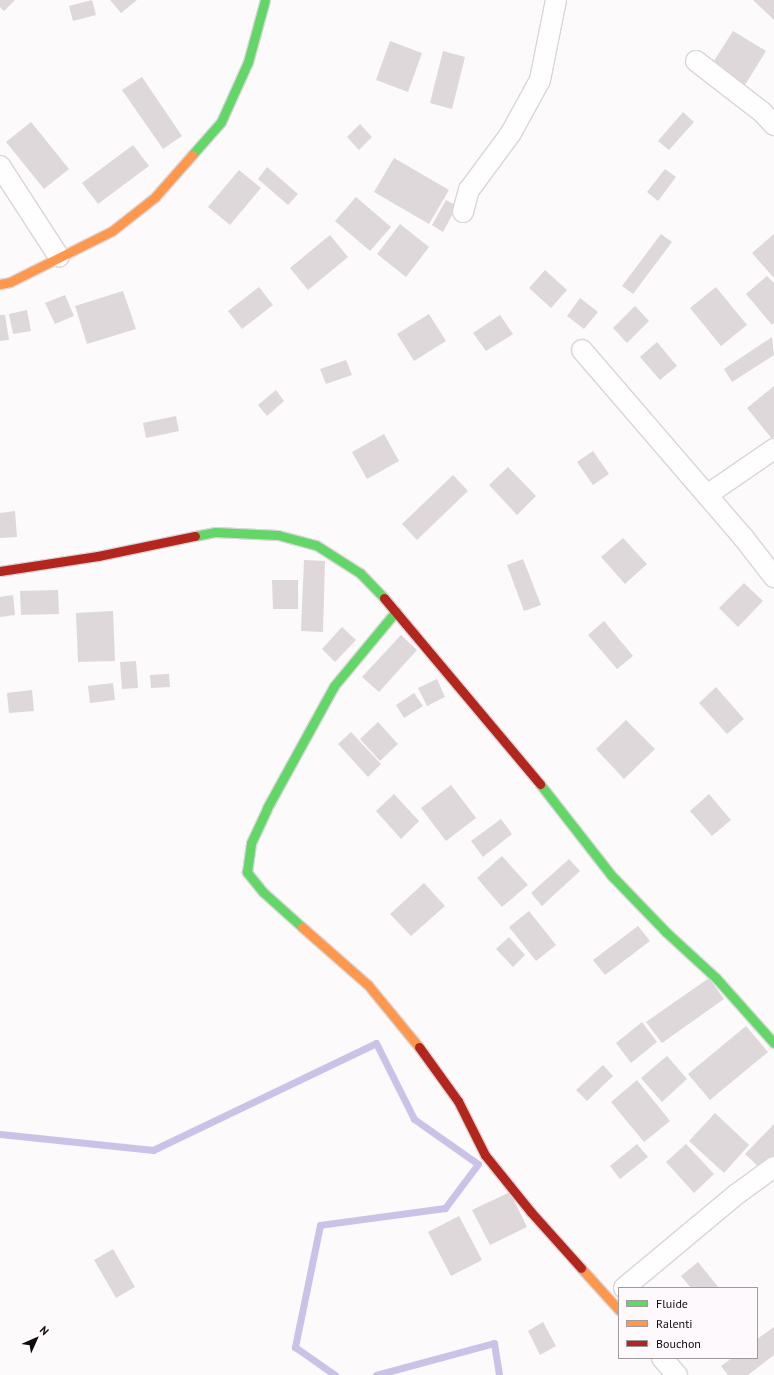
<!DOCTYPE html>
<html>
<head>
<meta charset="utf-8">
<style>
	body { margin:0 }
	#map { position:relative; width:774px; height:1375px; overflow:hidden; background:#fcfafb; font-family:"PT Sans",sans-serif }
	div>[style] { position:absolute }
	.stream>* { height:7px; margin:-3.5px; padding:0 3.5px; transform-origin:3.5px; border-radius:3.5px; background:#cac3e7 }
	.building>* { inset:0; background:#ded8da }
	.roads { filter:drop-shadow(1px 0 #dad5d8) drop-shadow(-1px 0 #dad5d8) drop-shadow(0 1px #dad5d8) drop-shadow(0 -1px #dad5d8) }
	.street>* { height:20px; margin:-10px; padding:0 10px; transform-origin:10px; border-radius:10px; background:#fffefe }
	.fast>* { height:9px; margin:-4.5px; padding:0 4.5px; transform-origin:4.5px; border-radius:4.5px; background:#63d668 }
	.slow>* { height:9px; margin:-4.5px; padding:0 4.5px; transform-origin:4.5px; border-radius:4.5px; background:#ff974d }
	.jam>* { height:9px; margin:-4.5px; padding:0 4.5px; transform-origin:4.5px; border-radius:4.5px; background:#b3261e }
	span { translate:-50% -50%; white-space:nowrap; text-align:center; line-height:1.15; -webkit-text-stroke:3px #fdf9fc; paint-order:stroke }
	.legend { position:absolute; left:618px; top:1287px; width:140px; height:72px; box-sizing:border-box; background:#fdf9fc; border:1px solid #9f9a9d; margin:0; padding:5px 7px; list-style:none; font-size:12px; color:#110b0f }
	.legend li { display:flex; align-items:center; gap:8px; height:20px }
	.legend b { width:20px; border:1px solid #9f9a9d }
	.north { position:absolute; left:16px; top:1319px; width:40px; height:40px; -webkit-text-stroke:3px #fdf9fc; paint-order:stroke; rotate:45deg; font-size:11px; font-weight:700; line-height:16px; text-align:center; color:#110b0f }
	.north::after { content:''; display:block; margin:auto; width:14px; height:18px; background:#110b0f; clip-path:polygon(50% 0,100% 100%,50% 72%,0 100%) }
</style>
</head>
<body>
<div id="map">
	<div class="stream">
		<i style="left:0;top:1134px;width:154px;rotate:6deg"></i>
		<i style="left:153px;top:1150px;width:247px;rotate:-25.6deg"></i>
		<i style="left:376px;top:1043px;width:85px;rotate:63.4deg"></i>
		<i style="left:414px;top:1119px;width:78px;rotate:35.1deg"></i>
		<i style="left:478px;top:1164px;width:55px;rotate:126.9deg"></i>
		<i style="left:445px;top:1208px;width:126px;rotate:172.3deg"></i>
		<i style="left:320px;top:1225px;width:125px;rotate:101.6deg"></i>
		<i style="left:295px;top:1347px;width:49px;rotate:35deg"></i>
		<i style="left:376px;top:1375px;width:122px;rotate:-15.2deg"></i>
		<i style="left:494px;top:1343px;width:32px;rotate:81deg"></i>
	</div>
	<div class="building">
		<i style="clip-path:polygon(0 0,15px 0,4px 11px,0 7px)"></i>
		<i style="clip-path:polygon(92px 0,96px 15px,73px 21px,69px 6px)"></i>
		<i style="clip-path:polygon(110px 0,137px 0,121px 13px)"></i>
		<i style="clip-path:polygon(753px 0,774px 0,774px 20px)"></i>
		<i style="clip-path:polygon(733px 31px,766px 51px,745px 85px,712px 64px)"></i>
		<i style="clip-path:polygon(390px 41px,422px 53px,408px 92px,376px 80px)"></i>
		<i style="clip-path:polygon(443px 51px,465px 57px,452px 109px,430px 103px)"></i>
		<i style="clip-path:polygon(142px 77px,182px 136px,163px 149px,122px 90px)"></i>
		<i style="clip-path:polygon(683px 112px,694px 122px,669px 150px,658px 141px)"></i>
		<i style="clip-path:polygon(31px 122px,69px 169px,44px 189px,6px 142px)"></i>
		<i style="clip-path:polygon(360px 124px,372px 137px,359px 150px,347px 137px)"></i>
		<i style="clip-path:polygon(133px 145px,149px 166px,98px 204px,82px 183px)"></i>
		<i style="clip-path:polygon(394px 158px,449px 190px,429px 224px,374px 192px)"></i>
		<i style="clip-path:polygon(267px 167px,298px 194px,288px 205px,258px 179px)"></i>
		<i style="clip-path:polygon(665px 169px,676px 177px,658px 201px,647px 192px)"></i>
		<i style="clip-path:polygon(239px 170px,261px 188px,230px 225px,208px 207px)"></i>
		<i style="clip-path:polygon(356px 197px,391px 227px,370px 251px,335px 221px)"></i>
		<i style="clip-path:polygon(446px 200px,457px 206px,443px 232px,432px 225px)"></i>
		<i style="clip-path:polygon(400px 224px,429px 247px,406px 277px,377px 254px)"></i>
		<i style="clip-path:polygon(661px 234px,672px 242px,633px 294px,622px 286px)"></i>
		<i style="clip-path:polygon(774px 234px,774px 278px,752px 253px)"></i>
		<i style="clip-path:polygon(330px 235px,348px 257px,308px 290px,290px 268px)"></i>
		<i style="clip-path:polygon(545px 270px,567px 290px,551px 308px,529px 288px)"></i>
		<i style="clip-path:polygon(767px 276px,774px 283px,774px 323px,772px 325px,746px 294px)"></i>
		<i style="clip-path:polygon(259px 287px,273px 305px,242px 329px,228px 311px)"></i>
		<i style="clip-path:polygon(716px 287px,747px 325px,721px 346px,690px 308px)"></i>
		<i style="clip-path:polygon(123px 291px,136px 329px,87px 344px,75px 306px)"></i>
		<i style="clip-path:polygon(65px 295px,74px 316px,55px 324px,45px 303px)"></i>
		<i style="clip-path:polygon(580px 298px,598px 312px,584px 329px,567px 316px)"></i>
		<i style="clip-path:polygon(635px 306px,649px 321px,627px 343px,613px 328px)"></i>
		<i style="clip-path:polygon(27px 310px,31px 331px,13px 334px,9px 314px)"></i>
		<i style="clip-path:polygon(429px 314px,446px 341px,414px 361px,397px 334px)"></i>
		<i style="clip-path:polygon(0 315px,5px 315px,9px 340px,0 341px)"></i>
		<i style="clip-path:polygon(500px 315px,513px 334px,486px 351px,473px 333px)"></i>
		<i style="clip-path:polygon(772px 337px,774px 355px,732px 382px,724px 369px)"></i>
		<i style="clip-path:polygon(657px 342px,677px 366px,660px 380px,640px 357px)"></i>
		<i style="clip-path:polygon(346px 360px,352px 375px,326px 384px,320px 369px)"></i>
		<i style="clip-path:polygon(774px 386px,774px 437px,772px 439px,747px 408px)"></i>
		<i style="clip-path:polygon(276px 390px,284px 401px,267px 416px,258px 405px)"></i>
		<i style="clip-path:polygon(176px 416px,179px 431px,146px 438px,143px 423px)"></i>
		<i style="clip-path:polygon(384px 434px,399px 461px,367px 479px,352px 452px)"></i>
		<i style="clip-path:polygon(593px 451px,609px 474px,593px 485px,577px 462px)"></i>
		<i style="clip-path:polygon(508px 467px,536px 496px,517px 515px,489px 485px)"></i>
		<i style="clip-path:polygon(453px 475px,468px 491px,417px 540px,402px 524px)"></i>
		<i style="clip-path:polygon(15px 511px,17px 537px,0 538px,0 513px)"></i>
		<i style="clip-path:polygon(623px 538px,647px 564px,625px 584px,601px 557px)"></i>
		<i style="clip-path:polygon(523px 559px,541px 605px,524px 611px,507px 565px)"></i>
		<i style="clip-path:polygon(304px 560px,325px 561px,323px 632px,301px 631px)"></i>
		<i style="clip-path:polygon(272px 580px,298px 580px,298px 609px,273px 609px)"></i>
		<i style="clip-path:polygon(744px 583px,763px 601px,738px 627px,719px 608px)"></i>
		<i style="clip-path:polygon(58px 590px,59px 614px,21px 615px,20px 591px)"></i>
		<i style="clip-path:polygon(13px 595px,15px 615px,0 617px,0 597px)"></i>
		<i style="clip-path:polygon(113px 611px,115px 661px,78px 662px,76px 613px)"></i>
		<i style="clip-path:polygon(604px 621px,633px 656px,617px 669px,588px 635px)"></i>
		<i style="clip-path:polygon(342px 627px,356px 640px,335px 662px,322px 649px)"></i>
		<i style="clip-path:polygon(401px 635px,417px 650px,379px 692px,362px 677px)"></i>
		<i style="clip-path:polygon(136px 661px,138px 688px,122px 689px,120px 662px)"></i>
		<i style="clip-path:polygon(169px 674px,170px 687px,151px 688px,150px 675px)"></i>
		<i style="clip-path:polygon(437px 679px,445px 697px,427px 706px,418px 688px)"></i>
		<i style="clip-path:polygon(113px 683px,115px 700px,90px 703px,88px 686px)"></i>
		<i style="clip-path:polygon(716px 687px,744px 719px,727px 734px,699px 703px)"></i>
		<i style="clip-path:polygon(32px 690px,34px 711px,9px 713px,7px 693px)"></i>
		<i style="clip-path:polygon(414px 693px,423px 706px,404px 718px,396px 705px)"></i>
		<i style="clip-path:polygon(626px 720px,655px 749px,624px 779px,596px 749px)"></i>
		<i style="clip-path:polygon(378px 722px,398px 744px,380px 761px,360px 739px)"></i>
		<i style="clip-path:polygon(351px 732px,381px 764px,368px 777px,338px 744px)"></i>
		<i style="clip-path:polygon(451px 785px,476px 818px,446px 841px,421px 808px)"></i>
		<i style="clip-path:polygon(394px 794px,419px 821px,401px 839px,376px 811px)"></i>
		<i style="clip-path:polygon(709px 794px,731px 820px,712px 836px,690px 811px)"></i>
		<i style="clip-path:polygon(501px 819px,512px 834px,483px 857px,471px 841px)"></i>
		<i style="clip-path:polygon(502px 856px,528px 885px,502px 907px,477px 878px)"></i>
		<i style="clip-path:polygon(569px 859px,580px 871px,542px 906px,531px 893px)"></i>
		<i style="clip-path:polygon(424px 883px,445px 906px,411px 936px,390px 914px)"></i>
		<i style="clip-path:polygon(529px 911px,556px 945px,536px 961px,509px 927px)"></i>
		<i style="clip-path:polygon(638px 926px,650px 941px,605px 975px,593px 960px)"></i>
		<i style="clip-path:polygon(509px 937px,525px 955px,513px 967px,496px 949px)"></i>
		<i style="clip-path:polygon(709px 978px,724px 999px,662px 1043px,646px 1022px)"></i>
		<i style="clip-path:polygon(642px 1022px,657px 1042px,631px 1063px,616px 1043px)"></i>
		<i style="clip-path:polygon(746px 1026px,768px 1052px,710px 1100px,688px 1074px)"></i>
		<i style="clip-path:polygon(667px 1056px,687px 1079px,662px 1102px,641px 1078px)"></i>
		<i style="clip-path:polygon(603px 1065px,613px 1076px,587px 1101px,576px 1090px)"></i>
		<i style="clip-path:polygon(637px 1080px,670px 1121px,644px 1142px,611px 1102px)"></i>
		<i style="clip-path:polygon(715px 1113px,749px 1145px,724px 1173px,689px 1141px)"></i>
		<i style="clip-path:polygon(774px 1124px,774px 1159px,763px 1171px,745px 1154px)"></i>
		<i style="clip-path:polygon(637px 1144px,648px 1157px,620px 1179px,610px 1166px)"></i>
		<i style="clip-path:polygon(686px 1144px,714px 1174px,694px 1193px,666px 1162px)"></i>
		<i style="clip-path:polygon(510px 1192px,527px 1227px,490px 1245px,472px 1210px)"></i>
		<i style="clip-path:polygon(459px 1216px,482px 1260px,451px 1276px,428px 1232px)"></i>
		<i style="clip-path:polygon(113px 1249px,135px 1287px,116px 1298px,94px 1260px)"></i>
		<i style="clip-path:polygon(698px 1262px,719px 1288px,691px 1288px,681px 1276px)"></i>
		<i style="clip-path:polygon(543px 1322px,556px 1346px,540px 1355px,528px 1331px)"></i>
		<i style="clip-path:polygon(774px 1327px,774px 1355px,748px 1375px,728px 1375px,721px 1366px,732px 1358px,757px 1358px,757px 1339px)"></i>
	</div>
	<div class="roads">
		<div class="street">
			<i style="left:696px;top:61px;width:83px;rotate:37.7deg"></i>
			<i style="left:762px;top:112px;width:18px;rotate:47deg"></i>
			<i style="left:0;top:166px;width:108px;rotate:57deg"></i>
			<i style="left:463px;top:212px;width:23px;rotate:-75deg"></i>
			<i style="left:469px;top:190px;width:71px;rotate:-53.6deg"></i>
			<i style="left:511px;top:133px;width:60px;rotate:-61.3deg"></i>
			<i style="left:540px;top:80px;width:82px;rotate:-78.7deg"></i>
			<i style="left:582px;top:350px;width:247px;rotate:49.3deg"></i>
			<i style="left:743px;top:537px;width:51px;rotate:52.2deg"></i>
			<i style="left:707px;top:495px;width:81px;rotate:-34.5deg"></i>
			<i style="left:624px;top:1288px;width:147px;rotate:-39.8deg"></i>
			<i style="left:737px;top:1194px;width:46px;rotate:-36.1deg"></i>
			<i style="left:662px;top:1358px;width:23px;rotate:49deg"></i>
		</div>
		<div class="fast">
			<i style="left:192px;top:155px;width:44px;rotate:-48.7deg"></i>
			<i style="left:221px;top:122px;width:66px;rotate:-65.8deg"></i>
			<i style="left:248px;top:62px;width:64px;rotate:-74.7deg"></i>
			<i style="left:195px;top:536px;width:20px;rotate:-11deg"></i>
			<i style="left:215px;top:532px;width:63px;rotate:2.7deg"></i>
			<i style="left:278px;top:535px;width:39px;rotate:15deg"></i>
			<i style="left:316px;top:545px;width:52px;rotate:32.5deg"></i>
			<i style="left:360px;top:573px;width:35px;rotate:46deg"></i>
			<i style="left:540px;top:784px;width:115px;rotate:52deg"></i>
			<i style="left:611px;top:875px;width:79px;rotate:46deg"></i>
			<i style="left:666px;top:932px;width:68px;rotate:42.6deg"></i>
			<i style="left:716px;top:978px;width:87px;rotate:48.3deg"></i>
			<i style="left:302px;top:927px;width:52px;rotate:-138.1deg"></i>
			<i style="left:263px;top:892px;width:26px;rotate:-129deg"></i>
			<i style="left:247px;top:872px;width:29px;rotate:-82deg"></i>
			<i style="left:251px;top:843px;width:38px;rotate:-65deg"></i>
			<i style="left:267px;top:808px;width:139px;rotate:-61.2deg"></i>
			<i style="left:334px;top:686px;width:97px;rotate:-50.4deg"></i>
		</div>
		<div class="slow">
			<i style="left:0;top:284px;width:10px;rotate:-11deg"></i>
			<i style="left:10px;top:282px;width:114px;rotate:-26.6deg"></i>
			<i style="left:112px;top:231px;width:55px;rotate:-38.3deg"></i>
			<i style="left:155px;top:197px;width:56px;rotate:-48.6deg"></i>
			<i style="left:302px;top:927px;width:88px;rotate:41.3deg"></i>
			<i style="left:368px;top:985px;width:80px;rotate:50.6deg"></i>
			<i style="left:581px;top:1268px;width:57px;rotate:47.9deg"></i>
		</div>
		<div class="jam">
			<i style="left:0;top:571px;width:99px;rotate:-8.7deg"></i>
			<i style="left:98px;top:556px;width:99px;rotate:-11.7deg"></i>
			<i style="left:384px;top:598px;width:243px;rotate:50deg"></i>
			<i style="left:419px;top:1047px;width:67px;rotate:54.2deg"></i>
			<i style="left:458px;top:1101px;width:60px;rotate:63.4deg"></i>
			<i style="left:485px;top:1155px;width:73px;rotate:51.1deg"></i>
			<i style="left:531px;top:1212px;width:75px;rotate:48.2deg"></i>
		</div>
	</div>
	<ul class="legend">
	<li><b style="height:5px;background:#63d668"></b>Fluide</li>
	<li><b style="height:5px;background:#ff974d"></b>Ralenti</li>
	<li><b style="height:5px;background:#b3261e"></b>Bouchon</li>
	</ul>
	<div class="north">N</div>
</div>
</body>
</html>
